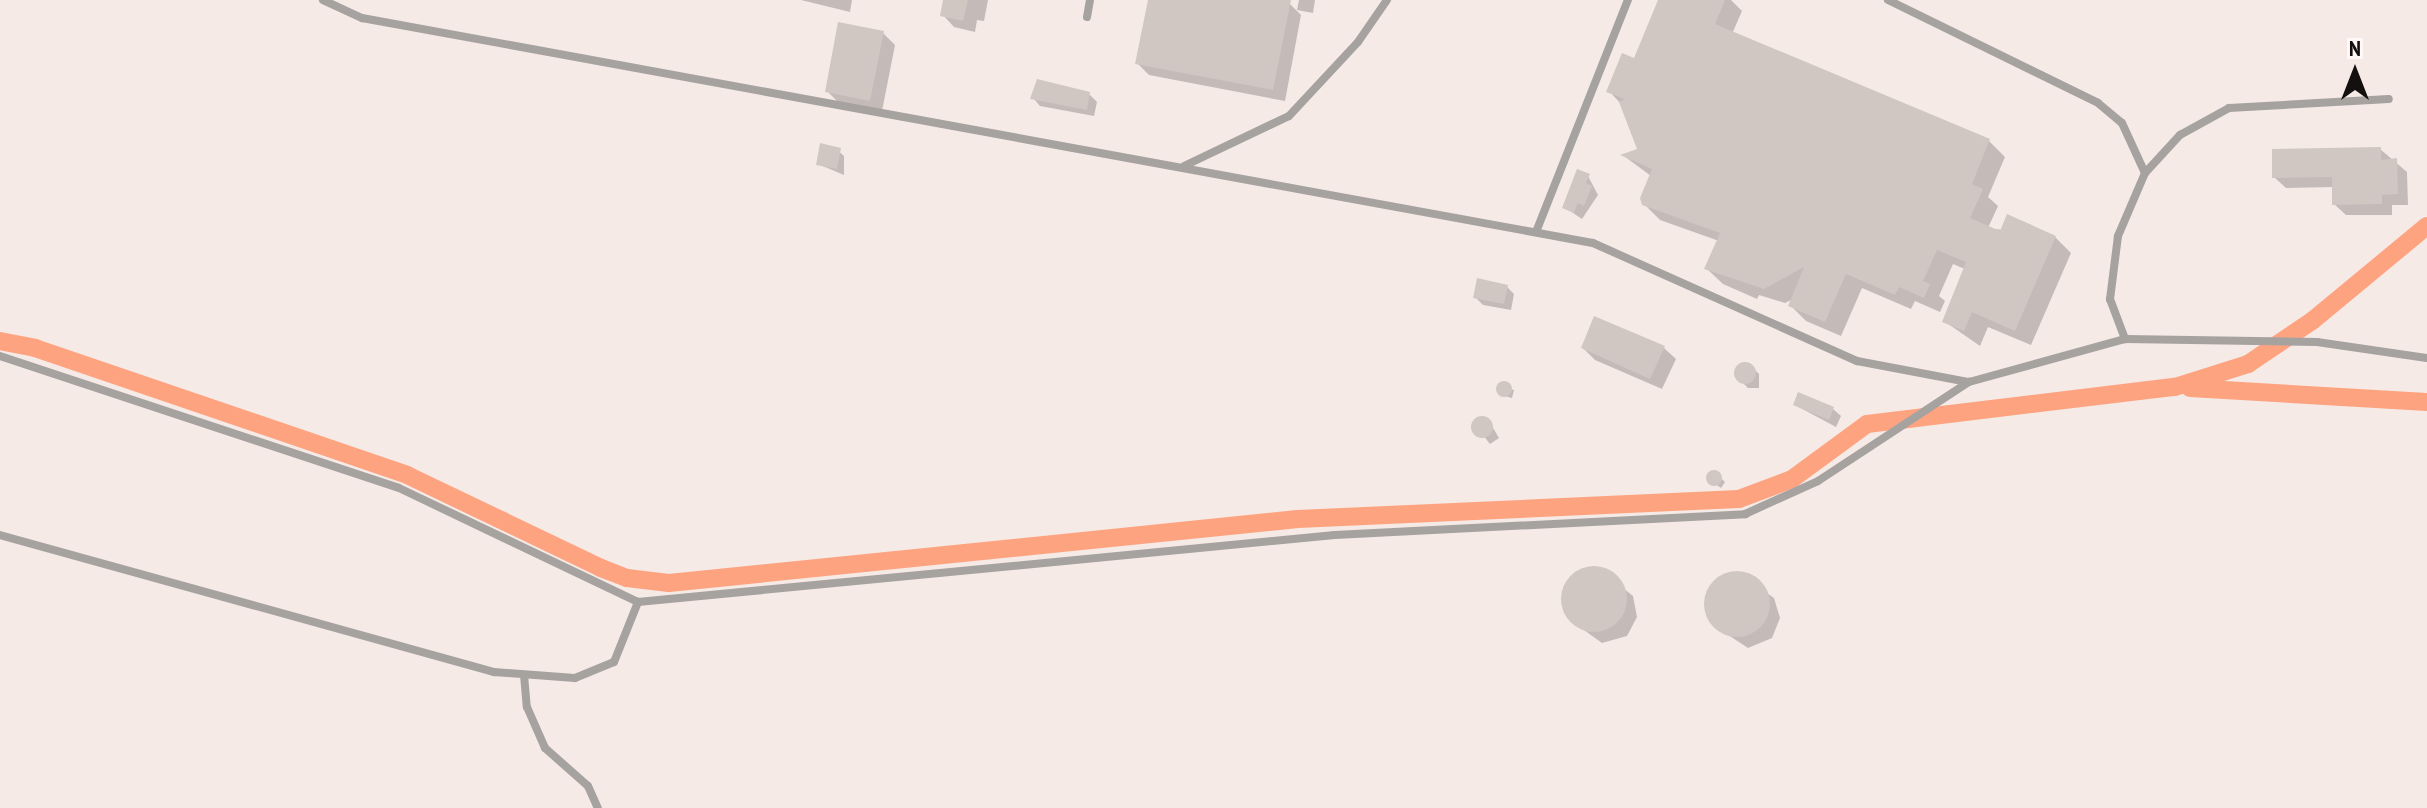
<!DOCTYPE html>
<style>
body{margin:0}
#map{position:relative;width:2427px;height:808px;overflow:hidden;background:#f5eae6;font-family:"PT Sans Narrow",sans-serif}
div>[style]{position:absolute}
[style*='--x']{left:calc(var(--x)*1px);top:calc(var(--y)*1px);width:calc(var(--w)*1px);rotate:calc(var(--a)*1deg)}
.shadow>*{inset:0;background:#0003}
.canal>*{height:18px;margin:-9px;padding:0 9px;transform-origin:9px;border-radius:9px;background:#fea380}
.building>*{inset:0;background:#d0c6c2}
.round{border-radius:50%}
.lane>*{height:8px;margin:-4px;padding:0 4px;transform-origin:4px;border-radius:4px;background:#a6a2a0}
span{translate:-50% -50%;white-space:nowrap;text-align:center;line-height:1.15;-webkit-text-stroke:7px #fff8f6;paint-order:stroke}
.north{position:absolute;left:2315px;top:32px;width:80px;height:80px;-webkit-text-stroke:6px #fff8f6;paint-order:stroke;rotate:0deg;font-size:22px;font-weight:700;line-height:32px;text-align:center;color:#14100f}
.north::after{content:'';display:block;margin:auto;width:28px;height:36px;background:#14100f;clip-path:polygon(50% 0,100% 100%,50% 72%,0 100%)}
</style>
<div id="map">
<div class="shadow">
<div style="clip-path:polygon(801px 0,852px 0,850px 12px)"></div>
<div style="clip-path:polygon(945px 0,988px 0,984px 21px,977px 20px,975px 32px,954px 27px,943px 15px)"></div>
<div style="clip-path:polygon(1150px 0,1289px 3px,1301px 15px,1285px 101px,1149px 75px,1137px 63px)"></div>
<div style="clip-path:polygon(1299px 0,1315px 0,1313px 13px,1297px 10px)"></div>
<div style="clip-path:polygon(1660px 0,1731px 0,1742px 11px,1732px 34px,1989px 141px,2005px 157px,1988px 197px,1998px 206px,1988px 228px,2055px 237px,2071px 253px,2031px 345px,1988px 327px,1980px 346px,1944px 321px,1965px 269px,1953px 264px,1939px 296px,1945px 301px,1940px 312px,1915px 301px,1911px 309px,1862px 288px,1841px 336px,1806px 321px,1790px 305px,1793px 299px,1785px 303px,1759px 295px,1757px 299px,1723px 284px,1707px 269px,1719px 241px,1660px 220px,1644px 204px,1651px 176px,1624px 156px,1639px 150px,1622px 105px,1609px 91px,1635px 61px)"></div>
<div style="clip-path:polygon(883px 33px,895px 45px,882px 111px,839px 103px,827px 91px)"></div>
<div style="clip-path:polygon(1089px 94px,1097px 102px,1094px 116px,1040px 106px,1033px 98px)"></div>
<div style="clip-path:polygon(836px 149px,844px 156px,844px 175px,818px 164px)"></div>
<div style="clip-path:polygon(2380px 149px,2407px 172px,2408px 205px,2392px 205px,2392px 215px,2346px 215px,2334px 204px,2334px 187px,2286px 188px,2274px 177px)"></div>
<div style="clip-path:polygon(1588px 176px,1598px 195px,1582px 219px,1564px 207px)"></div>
<div style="clip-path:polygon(1507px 287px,1514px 294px,1511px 310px,1483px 305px,1475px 297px)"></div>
<div style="clip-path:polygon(1583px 348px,1664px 348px,1676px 359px,1662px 389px,1595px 360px)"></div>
<div style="clip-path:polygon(1751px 366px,1759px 374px,1759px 388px,1748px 388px,1740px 380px,1739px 367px)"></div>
<div style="clip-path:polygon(1500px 386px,1514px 390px,1512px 398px,1501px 395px)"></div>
<div style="clip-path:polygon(1795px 405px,1833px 409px,1841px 416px,1836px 427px)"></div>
<div style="clip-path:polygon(1488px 419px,1499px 438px,1490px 444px,1475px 425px)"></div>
<div style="clip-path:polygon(1715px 472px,1725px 482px,1721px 488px,1709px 479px)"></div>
<div style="clip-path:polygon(1598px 568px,1633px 596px,1637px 617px,1627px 636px,1602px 643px,1570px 620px,1563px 594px,1578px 572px)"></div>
<div style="clip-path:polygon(1738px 573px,1774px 598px,1780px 618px,1772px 638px,1748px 648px,1716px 627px,1706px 602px,1714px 583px)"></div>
</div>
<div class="canal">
<div style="--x:0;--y:341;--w:36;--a:11"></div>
<div style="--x:35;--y:348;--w:393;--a:18.8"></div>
<div style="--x:407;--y:475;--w:215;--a:25.6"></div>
<div style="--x:601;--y:568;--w:28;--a:21"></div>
<div style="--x:627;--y:578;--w:42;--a:6.8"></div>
<div style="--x:669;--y:583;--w:632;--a:-5.81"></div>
<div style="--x:1298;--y:519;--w:441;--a:-2.6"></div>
<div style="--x:1739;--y:499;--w:57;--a:-20.7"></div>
<div style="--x:1792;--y:479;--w:93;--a:-36.3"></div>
<div style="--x:1867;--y:424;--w:310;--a:-6.9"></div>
<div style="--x:2175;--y:387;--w:77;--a:-17.5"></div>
<div style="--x:2248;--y:364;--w:77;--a:-33.9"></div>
<div style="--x:2312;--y:321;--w:149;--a:-39.6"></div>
<div style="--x:2190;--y:388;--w:237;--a:3.4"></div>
</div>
<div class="building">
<div style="clip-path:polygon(943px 0,968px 0,963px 21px,940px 16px)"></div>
<div style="clip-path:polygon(1148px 0,1291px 0,1273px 90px,1135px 64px)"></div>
<div style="clip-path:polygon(1658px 0,1725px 0,1715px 24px,1990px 139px,1972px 184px,1983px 189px,1970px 218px,2000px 231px,2007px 214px,2056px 236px,2015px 331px,1972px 312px,1964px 331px,1942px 322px,1966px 262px,1937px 250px,1923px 281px,1930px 284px,1924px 298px,1899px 287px,1895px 295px,1846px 274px,1825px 322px,1788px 306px,1804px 267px,1764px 289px,1704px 269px,1720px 233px,1642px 205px,1640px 198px,1652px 169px,1620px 155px,1637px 149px,1619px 102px,1625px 99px,1606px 92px,1622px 53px,1634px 58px)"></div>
<div style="clip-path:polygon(838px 22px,884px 31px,870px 101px,825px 92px)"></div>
<div style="clip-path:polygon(1037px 79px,1090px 92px,1087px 110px,1030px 99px)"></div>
<div style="clip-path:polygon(820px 143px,841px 148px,837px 169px,816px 165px)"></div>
<div style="clip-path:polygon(2381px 147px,2381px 160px,2397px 158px,2398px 194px,2382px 195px,2382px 204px,2332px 205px,2332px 177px,2272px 178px,2272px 149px)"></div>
<div style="clip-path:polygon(1577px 169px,1590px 174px,1586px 183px,1592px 186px,1584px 206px,1578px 203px,1574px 213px,1562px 208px)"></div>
<div style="clip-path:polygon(1477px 278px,1508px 285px,1504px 304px,1473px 298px)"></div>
<div style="clip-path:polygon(1594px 316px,1665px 346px,1650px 379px,1581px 348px)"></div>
<div class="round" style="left:1734px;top:362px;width:22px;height:22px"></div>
<div class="round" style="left:1496px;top:381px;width:16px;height:16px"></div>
<div style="clip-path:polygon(1798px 392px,1834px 407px,1829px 420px,1793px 405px)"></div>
<div class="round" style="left:1471px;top:416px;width:22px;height:22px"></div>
<div class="round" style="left:1706px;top:470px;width:16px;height:16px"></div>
<div class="round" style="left:1561px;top:566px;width:66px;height:66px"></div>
<div class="round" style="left:1704px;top:571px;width:66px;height:66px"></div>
</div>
<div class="lane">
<div style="--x:323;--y:0;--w:43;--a:24.8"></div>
<div style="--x:362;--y:18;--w:1251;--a:10.36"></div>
<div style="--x:1593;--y:243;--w:289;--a:24.1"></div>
<div style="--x:1857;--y:361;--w:113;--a:10.7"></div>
<div style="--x:1888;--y:0;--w:234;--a:26.1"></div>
<div style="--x:2098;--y:103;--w:31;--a:40"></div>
<div style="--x:2122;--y:123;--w:55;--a:65.3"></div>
<div style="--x:2145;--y:173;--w:69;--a:113.2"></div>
<div style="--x:2118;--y:236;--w:64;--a:97.2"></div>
<div style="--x:2110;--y:299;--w:43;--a:69.4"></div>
<div style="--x:1087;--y:17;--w:17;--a:-80"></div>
<div style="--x:1184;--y:166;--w:116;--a:-25.5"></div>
<div style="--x:1289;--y:116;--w:101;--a:-47"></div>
<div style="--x:1358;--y:42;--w:51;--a:-55.4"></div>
<div style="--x:2145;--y:173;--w:52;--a:-47.4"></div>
<div style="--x:2180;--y:135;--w:56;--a:-28.9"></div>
<div style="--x:2229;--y:108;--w:160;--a:-3.2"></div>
<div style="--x:1536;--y:232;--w:250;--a:-68.4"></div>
<div style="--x:0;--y:356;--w:420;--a:18.3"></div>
<div style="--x:399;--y:488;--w:265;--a:25.5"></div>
<div style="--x:638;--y:602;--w:700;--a:-5.49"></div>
<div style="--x:1335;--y:535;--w:411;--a:-2.9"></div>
<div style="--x:1745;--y:514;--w:80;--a:-24.3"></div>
<div style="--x:1818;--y:481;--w:181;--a:-33.3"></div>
<div style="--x:1969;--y:382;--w:162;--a:-15.4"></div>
<div style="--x:2125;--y:339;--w:192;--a:0.9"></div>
<div style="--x:2317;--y:342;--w:111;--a:8.3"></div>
<div style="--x:0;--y:535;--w:513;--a:15.5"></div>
<div style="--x:494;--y:672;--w:81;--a:4.2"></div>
<div style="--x:575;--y:678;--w:42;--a:-22.3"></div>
<div style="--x:614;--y:662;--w:65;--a:-68.2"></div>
<div style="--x:524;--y:675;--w:32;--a:85"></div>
<div style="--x:527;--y:707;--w:45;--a:66.3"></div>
<div style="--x:545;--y:748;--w:57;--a:41.5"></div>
<div style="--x:588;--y:786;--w:24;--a:66"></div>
</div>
<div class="north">N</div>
</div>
